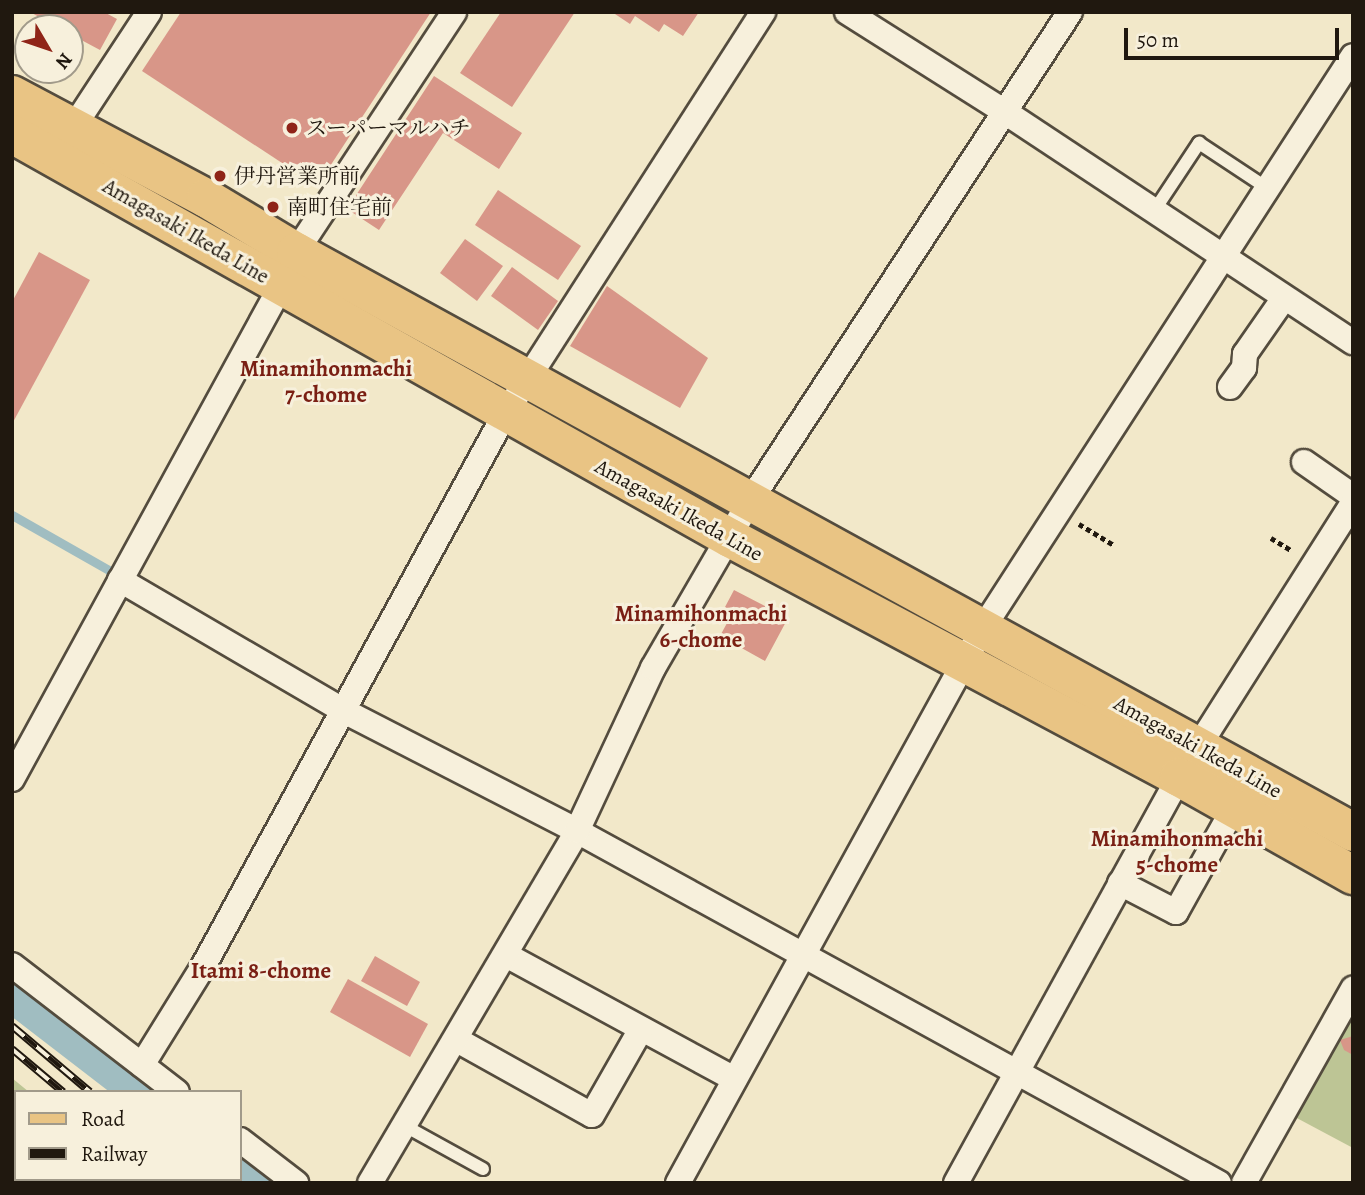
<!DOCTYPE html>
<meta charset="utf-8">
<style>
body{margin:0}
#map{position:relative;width:1365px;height:1195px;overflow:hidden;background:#f2e8c9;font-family:Alegreya,"Noto Serif JP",serif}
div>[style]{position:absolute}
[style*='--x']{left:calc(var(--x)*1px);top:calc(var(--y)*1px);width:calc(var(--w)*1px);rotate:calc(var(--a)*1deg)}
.green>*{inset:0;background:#bdc595}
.stream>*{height:9px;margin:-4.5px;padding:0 4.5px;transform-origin:4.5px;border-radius:4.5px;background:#a0bdc1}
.river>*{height:52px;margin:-26px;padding:0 26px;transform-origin:26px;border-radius:26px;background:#a0bdc1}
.building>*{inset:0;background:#d89688}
.path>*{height:4.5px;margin-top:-2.25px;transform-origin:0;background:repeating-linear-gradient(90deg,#20180f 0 5px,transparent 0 8.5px)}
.roads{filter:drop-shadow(2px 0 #544c3e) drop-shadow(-2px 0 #544c3e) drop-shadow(0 2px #544c3e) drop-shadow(0 -2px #544c3e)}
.lane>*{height:12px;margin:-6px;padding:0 6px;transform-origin:6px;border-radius:6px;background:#f7f0dc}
.street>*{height:24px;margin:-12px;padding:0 12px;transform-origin:12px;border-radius:12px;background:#f7f0dc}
.primary>*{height:38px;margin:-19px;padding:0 19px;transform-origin:19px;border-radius:19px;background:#e9c484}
.rail>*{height:8px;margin-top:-4px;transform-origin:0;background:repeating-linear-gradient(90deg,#f7f0dc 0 16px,#20180f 0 32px);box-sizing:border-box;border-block:2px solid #20180f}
.dots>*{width:19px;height:19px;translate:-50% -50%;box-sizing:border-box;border:4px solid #f7f0dc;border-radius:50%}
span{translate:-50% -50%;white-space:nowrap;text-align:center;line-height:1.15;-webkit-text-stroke:6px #f7f0dc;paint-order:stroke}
.poi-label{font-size:21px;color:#20180f}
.left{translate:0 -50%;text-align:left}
.street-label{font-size:21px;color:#20180f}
.neighbourhood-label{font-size:23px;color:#7a1f14;font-weight:700}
.frame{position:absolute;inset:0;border:14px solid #20180f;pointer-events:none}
.legend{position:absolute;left:14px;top:1090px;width:228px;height:91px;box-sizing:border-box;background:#f7f0dc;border:2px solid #a19a8a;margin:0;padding:9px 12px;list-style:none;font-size:21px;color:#20180f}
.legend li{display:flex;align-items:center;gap:14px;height:35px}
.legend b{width:35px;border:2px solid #a19a8a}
.north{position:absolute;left:14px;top:14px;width:70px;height:70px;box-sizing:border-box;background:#f7f0dc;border:2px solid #a19a8a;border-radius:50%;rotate:129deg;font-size:19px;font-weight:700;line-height:28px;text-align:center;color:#20180f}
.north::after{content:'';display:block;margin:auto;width:24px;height:32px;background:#8f2418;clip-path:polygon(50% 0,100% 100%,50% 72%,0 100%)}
.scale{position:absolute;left:1124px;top:28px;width:215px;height:32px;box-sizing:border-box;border:4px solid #20180f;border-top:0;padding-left:9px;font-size:21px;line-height:24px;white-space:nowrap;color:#20180f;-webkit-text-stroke:5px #f7f0dc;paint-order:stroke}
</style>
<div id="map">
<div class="green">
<div style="clip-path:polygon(1353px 1005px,1353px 1148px,1293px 1116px)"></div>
<div style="clip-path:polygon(12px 1078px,29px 1092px,16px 1092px,16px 1179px,133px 1179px,137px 1183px,12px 1183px)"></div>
</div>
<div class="stream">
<div style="--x:12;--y:515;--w:117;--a:29.6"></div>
</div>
<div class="river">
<div style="--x:12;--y:984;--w:177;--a:37.6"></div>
<div style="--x:240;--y:1159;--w:38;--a:39"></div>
</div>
<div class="building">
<div style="clip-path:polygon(30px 12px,104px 12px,117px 19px,100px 50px,70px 34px,70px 28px,59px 28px)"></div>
<div style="clip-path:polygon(181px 12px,431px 12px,317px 186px,142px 71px)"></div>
<div style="clip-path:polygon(501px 12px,575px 12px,512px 107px,460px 73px)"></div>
<div style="clip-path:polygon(612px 12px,699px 12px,683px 36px,664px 24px,659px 32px,635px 16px,630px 24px)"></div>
<div style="clip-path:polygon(434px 76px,522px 133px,499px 169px,443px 133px,379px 230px,347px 209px)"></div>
<div style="clip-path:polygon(498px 190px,581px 246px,558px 280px,475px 225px)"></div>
<div style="clip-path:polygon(465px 239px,503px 266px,477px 301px,440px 273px)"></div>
<div style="clip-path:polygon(39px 252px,90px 280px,12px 424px,12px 302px)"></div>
<div style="clip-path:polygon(512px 267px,558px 301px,538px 330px,491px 296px)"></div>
<div style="clip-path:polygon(607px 286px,708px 358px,680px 408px,570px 346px)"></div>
<div style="clip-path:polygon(734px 590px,788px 618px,765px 661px,720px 636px,733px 612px,725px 607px)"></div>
<div style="clip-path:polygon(375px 956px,420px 982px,407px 1006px,361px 981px)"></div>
<div style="clip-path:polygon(348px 979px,428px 1024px,410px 1057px,330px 1012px)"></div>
<div style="clip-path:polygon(1353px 1036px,1353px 1055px,1344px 1050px,1340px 1040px)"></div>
</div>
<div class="path">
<div style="--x:1079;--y:524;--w:41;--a:31"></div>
<div style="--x:1271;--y:538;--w:23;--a:31"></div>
</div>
<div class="roads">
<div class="lane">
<div style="--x:1154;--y:211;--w:82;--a:-56.5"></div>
<div style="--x:1199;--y:143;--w:82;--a:33.5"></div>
<div style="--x:405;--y:1126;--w:89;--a:28.9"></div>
</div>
<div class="street">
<div style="--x:847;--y:12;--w:187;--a:32.3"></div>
<div style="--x:1005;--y:112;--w:417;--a:33.5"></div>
<div style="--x:67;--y:137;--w:149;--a:-56.7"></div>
<div style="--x:1230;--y:387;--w:24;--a:-54"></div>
<div style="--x:1244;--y:368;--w:14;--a:-86"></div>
<div style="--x:1245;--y:354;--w:68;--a:-55.1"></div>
<div style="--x:1304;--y:462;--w:60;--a:34.8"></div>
<div style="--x:120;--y:580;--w:259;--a:30.3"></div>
<div style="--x:344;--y:711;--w:262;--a:27.2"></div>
<div style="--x:577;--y:831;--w:732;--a:28.74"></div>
<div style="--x:12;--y:779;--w:562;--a:-61.38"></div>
<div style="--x:281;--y:286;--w:37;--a:-66"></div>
<div style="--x:296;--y:252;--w:287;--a:-56.6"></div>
<div style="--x:1120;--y:883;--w:63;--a:27.4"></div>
<div style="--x:1176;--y:912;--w:119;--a:-60.9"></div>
<div style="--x:506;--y:955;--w:260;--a:28.5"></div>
<div style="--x:12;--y:965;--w:208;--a:37.6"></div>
<div style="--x:457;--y:1040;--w:154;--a:29.1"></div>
<div style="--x:592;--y:1115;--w:99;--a:-60.3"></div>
<div style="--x:142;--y:1065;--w:118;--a:-58.2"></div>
<div style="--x:204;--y:965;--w:628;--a:-61.35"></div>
<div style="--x:505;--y:414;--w:478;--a:-57.3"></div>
<div style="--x:240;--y:1140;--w:71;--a:37.5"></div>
<div style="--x:370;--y:1183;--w:408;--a:-59.5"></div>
<div style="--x:577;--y:831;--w:180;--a:-65"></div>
<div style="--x:653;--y:668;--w:193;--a:-59.9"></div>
<div style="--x:750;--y:501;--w:584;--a:-56.8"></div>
<div style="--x:678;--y:1183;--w:633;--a:-61.21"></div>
<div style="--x:983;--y:628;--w:681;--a:-57.1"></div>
<div style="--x:956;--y:1183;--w:463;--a:-61.2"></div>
<div style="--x:1179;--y:777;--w:325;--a:-57.6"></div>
<div style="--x:1244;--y:1183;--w:223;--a:-60.7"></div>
</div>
<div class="primary">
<div style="--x:12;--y:95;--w:220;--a:28"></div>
<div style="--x:206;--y:198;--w:105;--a:31"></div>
<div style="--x:296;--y:252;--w:1206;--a:28.75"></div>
<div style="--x:12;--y:134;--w:824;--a:29.37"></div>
<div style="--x:730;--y:538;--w:509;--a:28.03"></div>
<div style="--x:1179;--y:777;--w:200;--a:29.4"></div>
</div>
</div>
<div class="rail">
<div style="--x:12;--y:1026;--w:102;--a:40.2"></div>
<div style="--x:12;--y:1049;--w:67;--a:40.1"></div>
<div style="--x:168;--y:1179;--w:6;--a:45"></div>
<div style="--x:194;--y:1179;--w:6;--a:45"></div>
</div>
<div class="dots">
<div style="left:292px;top:128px;background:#8f2418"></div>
<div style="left:220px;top:176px;background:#8f2418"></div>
<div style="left:273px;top:207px;background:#8f2418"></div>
</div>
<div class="poi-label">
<span class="left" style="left:306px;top:128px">スーパーマルハチ</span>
<span class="left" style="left:234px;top:176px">伊丹営業所前</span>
<span class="left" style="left:287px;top:207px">南町住宅前</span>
</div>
<div class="street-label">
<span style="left:186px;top:231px;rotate:30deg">Amagasaki Ikeda Line</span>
<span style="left:679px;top:510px;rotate:29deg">Amagasaki Ikeda Line</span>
<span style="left:1198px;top:747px;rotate:29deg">Amagasaki Ikeda Line</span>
</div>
<div class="neighbourhood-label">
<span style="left:326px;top:382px">Minamihonmachi<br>7-chome</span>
<span style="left:701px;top:627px">Minamihonmachi<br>6-chome</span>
<span style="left:1177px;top:852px">Minamihonmachi<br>5-chome</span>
<span style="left:261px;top:971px">Itami 8-chome</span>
</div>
<div class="frame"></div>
<ul class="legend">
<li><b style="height:9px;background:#e9c484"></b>Road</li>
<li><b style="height:9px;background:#20180f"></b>Railway</li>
</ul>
<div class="north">N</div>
<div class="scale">50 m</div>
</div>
